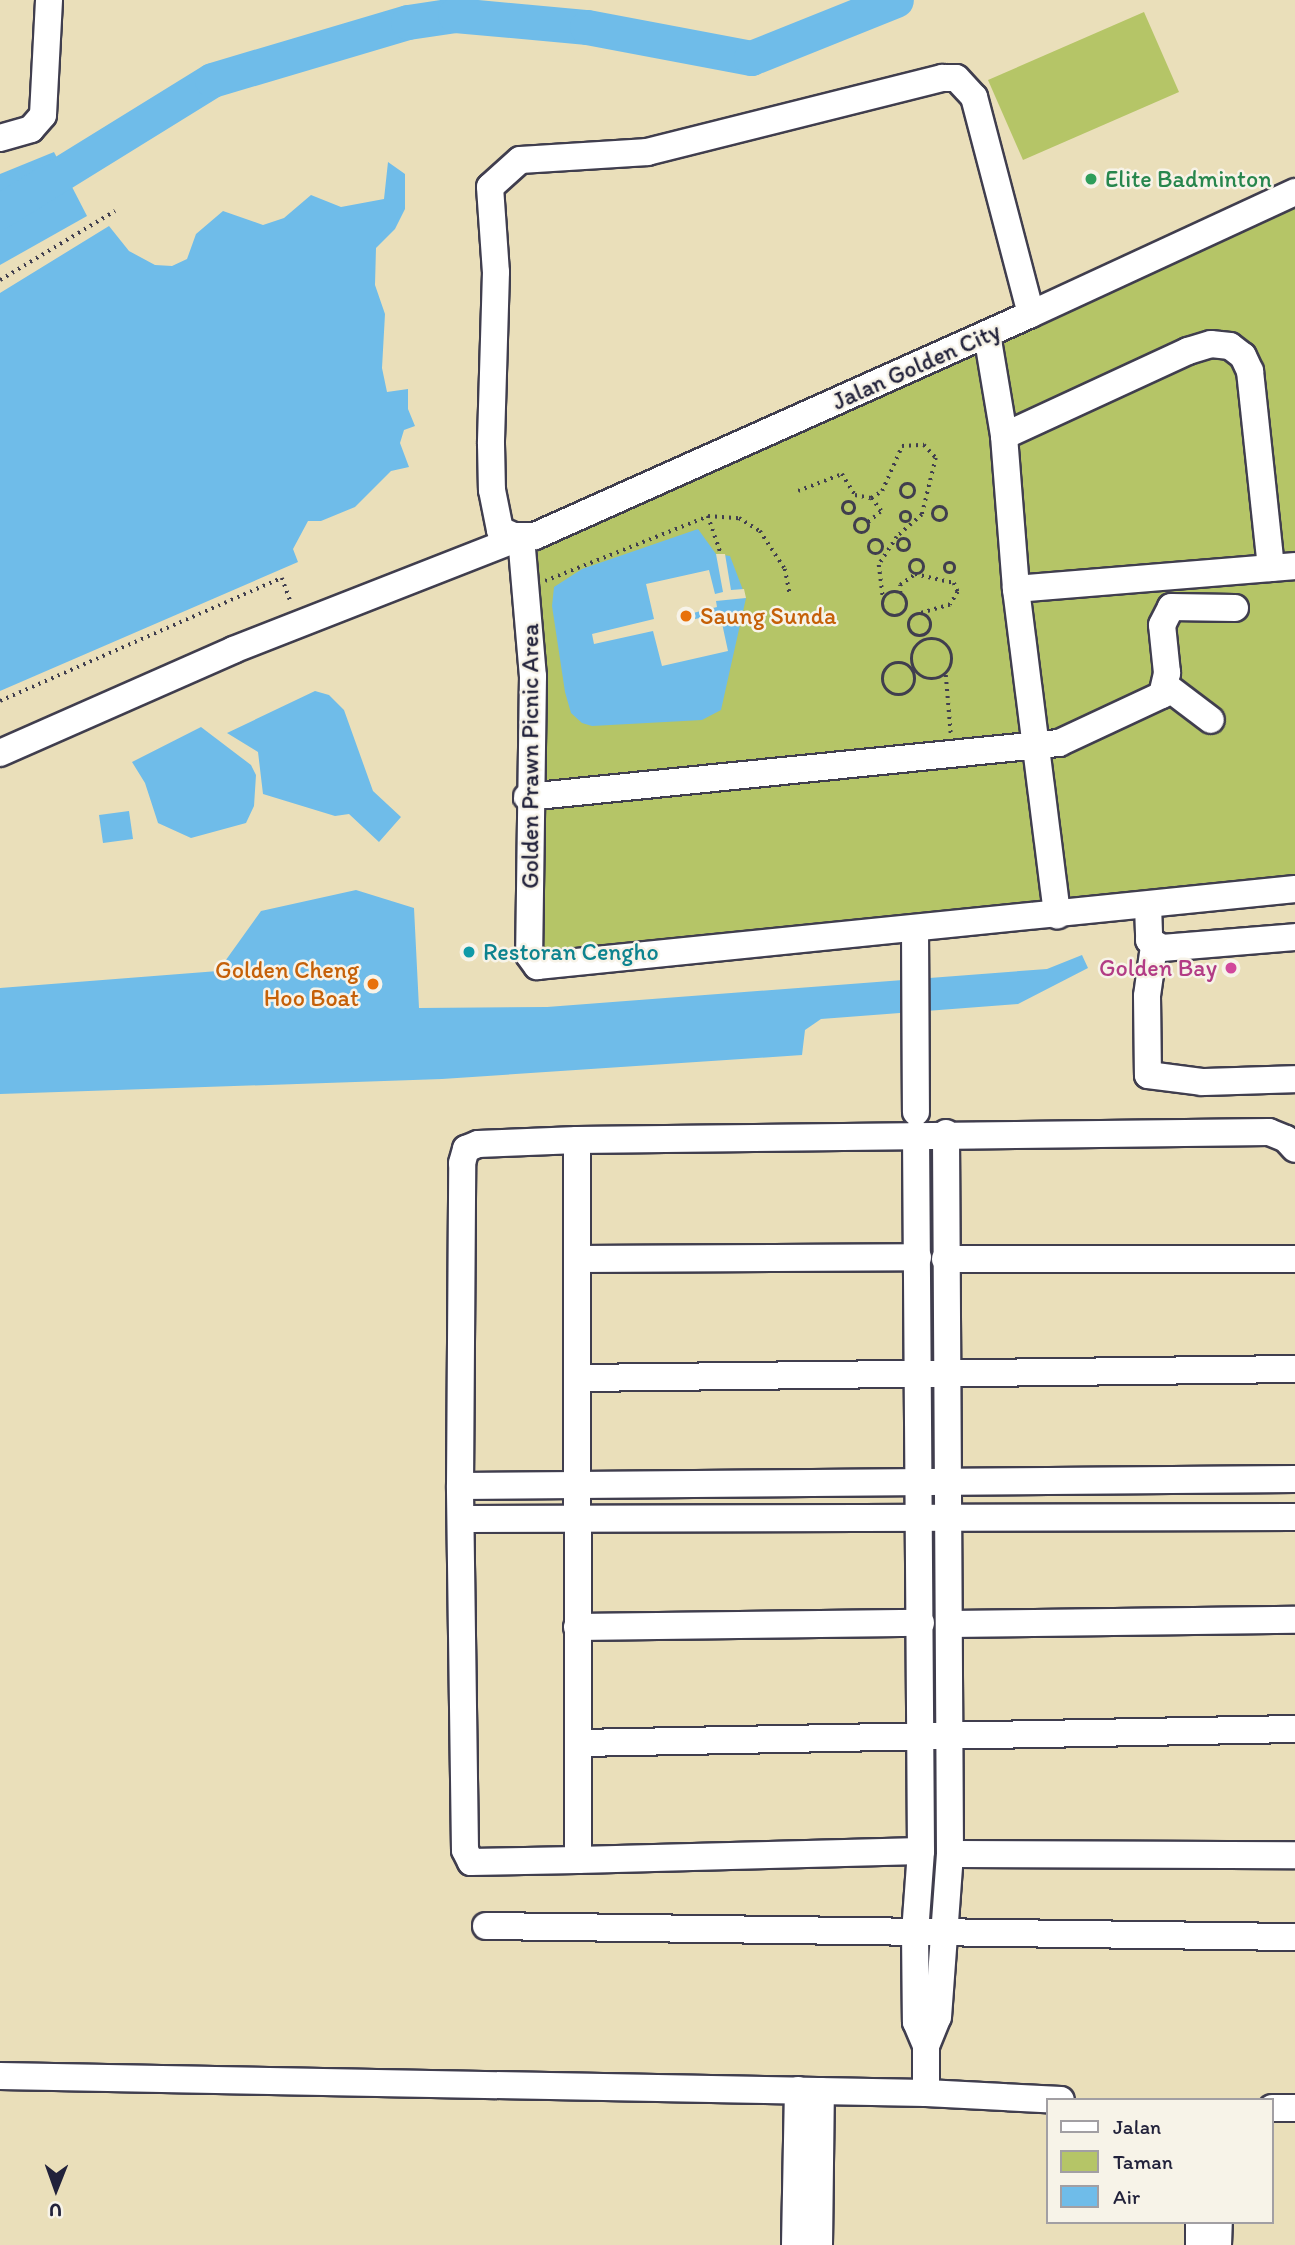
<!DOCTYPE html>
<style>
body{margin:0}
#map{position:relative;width:1295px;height:2245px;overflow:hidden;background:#eadfba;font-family:Itim,sans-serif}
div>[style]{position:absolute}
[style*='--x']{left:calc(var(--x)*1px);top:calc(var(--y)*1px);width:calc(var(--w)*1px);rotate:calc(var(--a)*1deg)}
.green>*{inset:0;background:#b5c567}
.water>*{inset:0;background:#6fbce9}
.pier>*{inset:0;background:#eadfba}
.river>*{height:35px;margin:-17.5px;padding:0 17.5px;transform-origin:17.5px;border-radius:17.5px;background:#6fbce9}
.path>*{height:3.5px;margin-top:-1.75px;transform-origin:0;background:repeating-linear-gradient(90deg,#403e4e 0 2px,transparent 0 7px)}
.path>.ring{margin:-1.75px;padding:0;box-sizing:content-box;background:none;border:3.5px solid #403e4e;border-radius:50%}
.roads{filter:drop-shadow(2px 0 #403e4e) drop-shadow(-2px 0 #403e4e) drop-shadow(0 2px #403e4e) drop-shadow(0 -2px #403e4e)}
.minor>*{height:26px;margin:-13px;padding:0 13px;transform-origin:13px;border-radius:13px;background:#fff}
.dots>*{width:19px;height:19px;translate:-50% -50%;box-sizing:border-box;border:4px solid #f7f3e8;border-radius:50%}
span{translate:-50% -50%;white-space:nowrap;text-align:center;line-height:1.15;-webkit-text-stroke:5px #f7f3e8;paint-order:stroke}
.leisure-label{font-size:24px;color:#27864d}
.left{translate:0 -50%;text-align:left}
.street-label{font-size:24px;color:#22223b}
.food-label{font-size:24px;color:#c56008}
.right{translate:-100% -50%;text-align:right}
.culture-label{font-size:24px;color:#0d838f}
.hotel-label{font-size:24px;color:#b23c85}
.legend{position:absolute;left:1046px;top:2098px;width:228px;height:126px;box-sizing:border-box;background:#f7f3e8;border:2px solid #a29fa3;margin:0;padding:9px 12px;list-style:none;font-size:21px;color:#22223b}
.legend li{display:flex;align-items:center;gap:14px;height:35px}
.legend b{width:35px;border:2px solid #a29fa3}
.north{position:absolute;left:21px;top:2154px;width:70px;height:70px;-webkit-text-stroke:5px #f7f3e8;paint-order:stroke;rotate:181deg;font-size:19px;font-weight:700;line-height:28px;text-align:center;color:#22223b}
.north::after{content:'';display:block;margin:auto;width:24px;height:32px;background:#22223b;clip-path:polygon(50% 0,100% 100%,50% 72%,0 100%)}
</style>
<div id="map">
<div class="green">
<div style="clip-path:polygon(1144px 12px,1179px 92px,1023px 160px,988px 80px)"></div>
<div style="clip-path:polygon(1295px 200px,1295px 893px,521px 963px,524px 547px)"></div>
</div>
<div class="water">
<div style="clip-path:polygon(54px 152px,87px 216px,0 265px,0 174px)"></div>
<div style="clip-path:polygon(388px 162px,405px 174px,405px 209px,395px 229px,376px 248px,375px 285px,385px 314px,382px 368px,387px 392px,408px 389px,408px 409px,415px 426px,404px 430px,400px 443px,409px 467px,391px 471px,355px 507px,321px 521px,308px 521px,293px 549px,298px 562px,0 691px,0 293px,109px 226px,129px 251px,155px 265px,172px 266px,187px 259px,196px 234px,223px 211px,263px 225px,284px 218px,311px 195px,341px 207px,384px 199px)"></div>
<div style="clip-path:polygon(698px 529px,716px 554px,730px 556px,746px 598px,721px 710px,702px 720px,592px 726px,582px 723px,571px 713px,565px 692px,552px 606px,554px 587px,582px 569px)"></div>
<div style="clip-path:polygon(315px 691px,329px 695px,344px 710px,373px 791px,401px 817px,379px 842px,349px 814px,335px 816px,263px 794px,258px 752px,227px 733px)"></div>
<div style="clip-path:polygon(201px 727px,251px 765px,256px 775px,254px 806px,246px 823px,191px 838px,158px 823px,145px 783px,132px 762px)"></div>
<div style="clip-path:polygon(129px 811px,133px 839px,103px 843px,99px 815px)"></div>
<div style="clip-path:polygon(356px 890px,414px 908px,419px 1008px,547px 1007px,1047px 969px,1082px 955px,1088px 968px,1018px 1004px,821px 1019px,805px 1030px,802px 1055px,442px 1079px,0 1094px,0 988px,218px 971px,261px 911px)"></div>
</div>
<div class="pier">
<div style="clip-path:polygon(716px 554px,725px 554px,731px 590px,744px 589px,746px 598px,716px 601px,717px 607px,693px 613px,695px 619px,720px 614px,728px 651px,662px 666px,653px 631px,594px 644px,592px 634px,654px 619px,646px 584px,709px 570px,715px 594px,723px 592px)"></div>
</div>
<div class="river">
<div style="--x:0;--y:211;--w:249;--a:-31.7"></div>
<div style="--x:212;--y:80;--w:204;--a:-16.5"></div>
<div style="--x:408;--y:22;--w:48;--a:-8.5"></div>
<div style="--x:455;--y:15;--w:133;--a:5.2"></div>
<div style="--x:587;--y:27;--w:167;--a:10.7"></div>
<div style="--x:751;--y:58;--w:156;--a:-21.8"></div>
</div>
<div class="path">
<div style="--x:0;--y:280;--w:134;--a:-31"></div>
<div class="ring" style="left:901px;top:484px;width:10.5px;height:10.5px"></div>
<div style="--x:798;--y:491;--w:47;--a:-21.1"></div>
<div style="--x:842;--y:474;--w:25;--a:58"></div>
<div style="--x:855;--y:495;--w:16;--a:11"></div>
<div style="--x:871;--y:498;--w:13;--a:-32"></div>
<div style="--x:882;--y:491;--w:49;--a:-66"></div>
<div style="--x:902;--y:446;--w:22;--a:-3"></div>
<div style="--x:924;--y:445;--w:18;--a:47"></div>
<div style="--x:936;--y:458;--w:59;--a:103.8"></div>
<div style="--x:922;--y:515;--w:33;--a:139"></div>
<div style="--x:897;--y:537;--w:33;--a:123"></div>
<div style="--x:879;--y:565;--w:35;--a:83"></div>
<div class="ring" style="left:843px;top:502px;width:8.5px;height:8.5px"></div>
<div class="ring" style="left:933px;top:507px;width:10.5px;height:10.5px"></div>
<div class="ring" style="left:901px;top:512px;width:6.5px;height:6.5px"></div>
<div style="--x:708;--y:516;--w:40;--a:71.1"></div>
<div class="ring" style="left:855px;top:519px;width:10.5px;height:10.5px"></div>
<div style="--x:868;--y:522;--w:17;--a:-40"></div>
<div style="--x:881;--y:511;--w:16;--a:-128"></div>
<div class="ring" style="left:898px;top:539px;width:8.5px;height:8.5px"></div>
<div class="ring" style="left:869px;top:540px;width:10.5px;height:10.5px"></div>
<div class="ring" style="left:910px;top:560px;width:10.5px;height:10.5px"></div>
<div class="ring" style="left:945px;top:563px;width:6.5px;height:6.5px"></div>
<div style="--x:545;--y:581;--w:175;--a:-21.7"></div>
<div style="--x:708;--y:516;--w:31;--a:4"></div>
<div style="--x:739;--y:518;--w:25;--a:32"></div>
<div style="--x:760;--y:531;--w:45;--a:56.7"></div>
<div style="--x:785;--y:569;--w:25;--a:79"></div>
<div class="ring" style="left:883px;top:592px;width:20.5px;height:20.5px"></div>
<div style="--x:900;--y:593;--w:8;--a:-90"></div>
<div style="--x:900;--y:585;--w:19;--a:-36"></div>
<div style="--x:915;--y:574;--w:40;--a:13"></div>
<div style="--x:954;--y:583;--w:10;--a:66"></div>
<div style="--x:958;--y:592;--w:15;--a:122"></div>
<div style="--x:950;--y:605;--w:32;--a:164"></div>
<div class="ring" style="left:909px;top:614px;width:18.5px;height:18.5px"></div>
<div class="ring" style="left:912px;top:639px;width:36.5px;height:36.5px"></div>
<div class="ring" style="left:883px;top:663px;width:28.5px;height:28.5px"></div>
<div style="--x:946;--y:675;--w:59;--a:85.2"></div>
<div style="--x:0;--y:701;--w:308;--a:-23.6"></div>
<div style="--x:282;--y:578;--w:27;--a:70"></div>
</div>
<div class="roads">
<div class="minor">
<div style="--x:0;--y:138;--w:32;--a:-16"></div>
<div style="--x:31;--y:129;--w:18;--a:-49"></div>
<div style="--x:43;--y:115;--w:115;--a:-87"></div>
<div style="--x:1031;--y:314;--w:224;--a:-104.7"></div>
<div style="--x:974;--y:97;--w:26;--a:-133"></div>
<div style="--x:956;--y:78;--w:14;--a:180"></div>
<div style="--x:942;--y:78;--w:303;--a:165.9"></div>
<div style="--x:648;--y:152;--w:128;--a:176.4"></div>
<div style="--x:520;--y:160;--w:40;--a:138"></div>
<div style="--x:490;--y:187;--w:85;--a:86"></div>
<div style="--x:496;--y:272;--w:172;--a:91.7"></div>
<div style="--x:491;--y:444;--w:46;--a:88.8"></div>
<div style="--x:492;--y:490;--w:41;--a:78.7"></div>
<div style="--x:500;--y:530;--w:15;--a:23"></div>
<div style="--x:514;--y:536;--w:21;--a:0"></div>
<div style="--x:535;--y:536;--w:543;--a:-24.11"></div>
<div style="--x:1031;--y:314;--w:291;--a:-24.8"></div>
<div style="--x:987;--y:334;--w:103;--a:80.5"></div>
<div style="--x:1004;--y:436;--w:153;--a:85.5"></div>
<div style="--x:1016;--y:589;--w:329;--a:82.8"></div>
<div style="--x:1004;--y:436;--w:203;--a:-24.8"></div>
<div style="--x:1188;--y:351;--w:24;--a:-17"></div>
<div style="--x:1211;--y:344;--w:19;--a:6"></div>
<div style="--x:1230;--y:346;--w:16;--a:38"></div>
<div style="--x:1243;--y:356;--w:17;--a:65"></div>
<div style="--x:1250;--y:371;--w:198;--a:83.9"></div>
<div style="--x:1016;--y:589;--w:280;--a:-4.7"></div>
<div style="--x:1166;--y:686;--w:56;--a:37.1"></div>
<div style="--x:0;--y:753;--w:255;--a:-23.8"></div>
<div style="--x:233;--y:650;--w:309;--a:-21.4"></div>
<div style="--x:521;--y:537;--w:140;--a:85.1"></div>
<div style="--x:533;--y:676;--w:279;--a:90.8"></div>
<div style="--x:529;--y:955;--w:14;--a:54"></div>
<div style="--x:537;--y:966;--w:762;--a:-5.8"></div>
<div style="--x:527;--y:797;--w:535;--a:-5.8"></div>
<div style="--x:1059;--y:743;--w:114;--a:-25"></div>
<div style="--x:1162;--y:695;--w:23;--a:-77"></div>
<div style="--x:1167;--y:673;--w:48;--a:-95.9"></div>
<div style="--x:1162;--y:625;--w:20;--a:-63"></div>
<div style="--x:1171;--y:607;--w:64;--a:0.9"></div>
<div style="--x:1148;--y:905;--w:35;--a:88"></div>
<div style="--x:1149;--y:940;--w:15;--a:32"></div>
<div style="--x:1162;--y:948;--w:133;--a:-4.7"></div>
<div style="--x:915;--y:929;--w:183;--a:89.7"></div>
<div style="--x:1154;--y:946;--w:50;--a:98"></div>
<div style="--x:1147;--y:996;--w:79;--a:89.3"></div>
<div style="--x:1148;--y:1075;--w:54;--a:7.4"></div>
<div style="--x:1202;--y:1082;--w:93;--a:-1.8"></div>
<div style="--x:916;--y:1134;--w:717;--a:89.6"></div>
<div style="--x:921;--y:1851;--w:81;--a:94.2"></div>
<div style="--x:915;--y:1932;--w:90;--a:89.4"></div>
<div style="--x:916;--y:2022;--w:26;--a:67"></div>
<div style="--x:926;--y:2046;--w:47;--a:90"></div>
<div style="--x:577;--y:1140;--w:720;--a:89.92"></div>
<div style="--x:578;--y:1860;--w:343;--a:-1.5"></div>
<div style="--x:579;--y:1259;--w:339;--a:-0.3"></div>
<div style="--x:945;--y:1259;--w:350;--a:0"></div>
<div style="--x:580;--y:1378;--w:715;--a:-0.72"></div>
<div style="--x:460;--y:1486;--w:835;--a:-0.48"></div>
<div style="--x:462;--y:1519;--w:833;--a:-0.14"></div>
<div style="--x:950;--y:1624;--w:345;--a:-0.7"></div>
<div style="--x:577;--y:1627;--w:344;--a:-0.7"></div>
<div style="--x:579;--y:1743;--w:716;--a:-1.12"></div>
<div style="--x:950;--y:1854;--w:345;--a:0.2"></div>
<div style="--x:578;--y:1860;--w:107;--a:178.9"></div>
<div style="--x:471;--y:1862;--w:13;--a:-117"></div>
<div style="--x:465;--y:1850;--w:364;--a:-90.8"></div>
<div style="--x:460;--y:1486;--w:323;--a:-89.6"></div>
<div style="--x:462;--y:1163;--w:15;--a:-74"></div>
<div style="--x:466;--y:1149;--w:13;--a:-23"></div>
<div style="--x:478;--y:1144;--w:99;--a:-2.3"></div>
<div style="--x:577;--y:1140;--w:692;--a:-0.66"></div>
<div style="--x:1269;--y:1132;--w:18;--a:22"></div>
<div style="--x:1286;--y:1139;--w:13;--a:48"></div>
<div style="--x:486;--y:1926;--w:809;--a:0.78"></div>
<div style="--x:926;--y:2046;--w:31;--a:-68"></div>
<div style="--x:938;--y:2017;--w:163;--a:-85.8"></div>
<div style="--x:950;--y:1854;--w:721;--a:-90.32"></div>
<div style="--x:0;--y:2076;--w:926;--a:1.05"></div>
<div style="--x:926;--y:2093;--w:135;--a:3"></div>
<div style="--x:1272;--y:2108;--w:23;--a:0"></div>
<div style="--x:795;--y:2245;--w:155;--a:-88.9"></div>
<div style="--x:819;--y:2245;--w:154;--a:-89.3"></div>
<div style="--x:1199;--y:2245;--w:23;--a:-90"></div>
<div style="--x:1218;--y:2245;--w:23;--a:-88"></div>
</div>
</div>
<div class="dots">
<div style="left:1091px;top:179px;background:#2e9e5b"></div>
<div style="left:686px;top:616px;background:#e8710a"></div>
<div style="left:469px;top:952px;background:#0f9aa8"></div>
<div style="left:1231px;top:968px;background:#d1479c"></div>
<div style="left:373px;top:984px;background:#e8710a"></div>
</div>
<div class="leisure-label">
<span class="left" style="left:1105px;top:179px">Elite Badminton</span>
</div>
<div class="street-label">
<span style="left:916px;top:366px;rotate:-24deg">Jalan Golden City</span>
<span style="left:530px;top:756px;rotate:-90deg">Golden Prawn Picnic Area</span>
</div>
<div class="food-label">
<span class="left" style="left:700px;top:616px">Saung Sunda</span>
<span class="right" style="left:359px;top:984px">Golden Cheng<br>Hoo Boat</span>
</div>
<div class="culture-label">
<span class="left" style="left:483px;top:952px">Restoran Cengho</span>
</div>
<div class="hotel-label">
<span class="right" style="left:1217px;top:968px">Golden Bay</span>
</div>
<ul class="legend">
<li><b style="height:9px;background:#fff"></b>Jalan</li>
<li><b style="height:19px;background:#b5c567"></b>Taman</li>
<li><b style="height:19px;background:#6fbce9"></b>Air</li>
</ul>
<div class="north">U</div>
</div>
